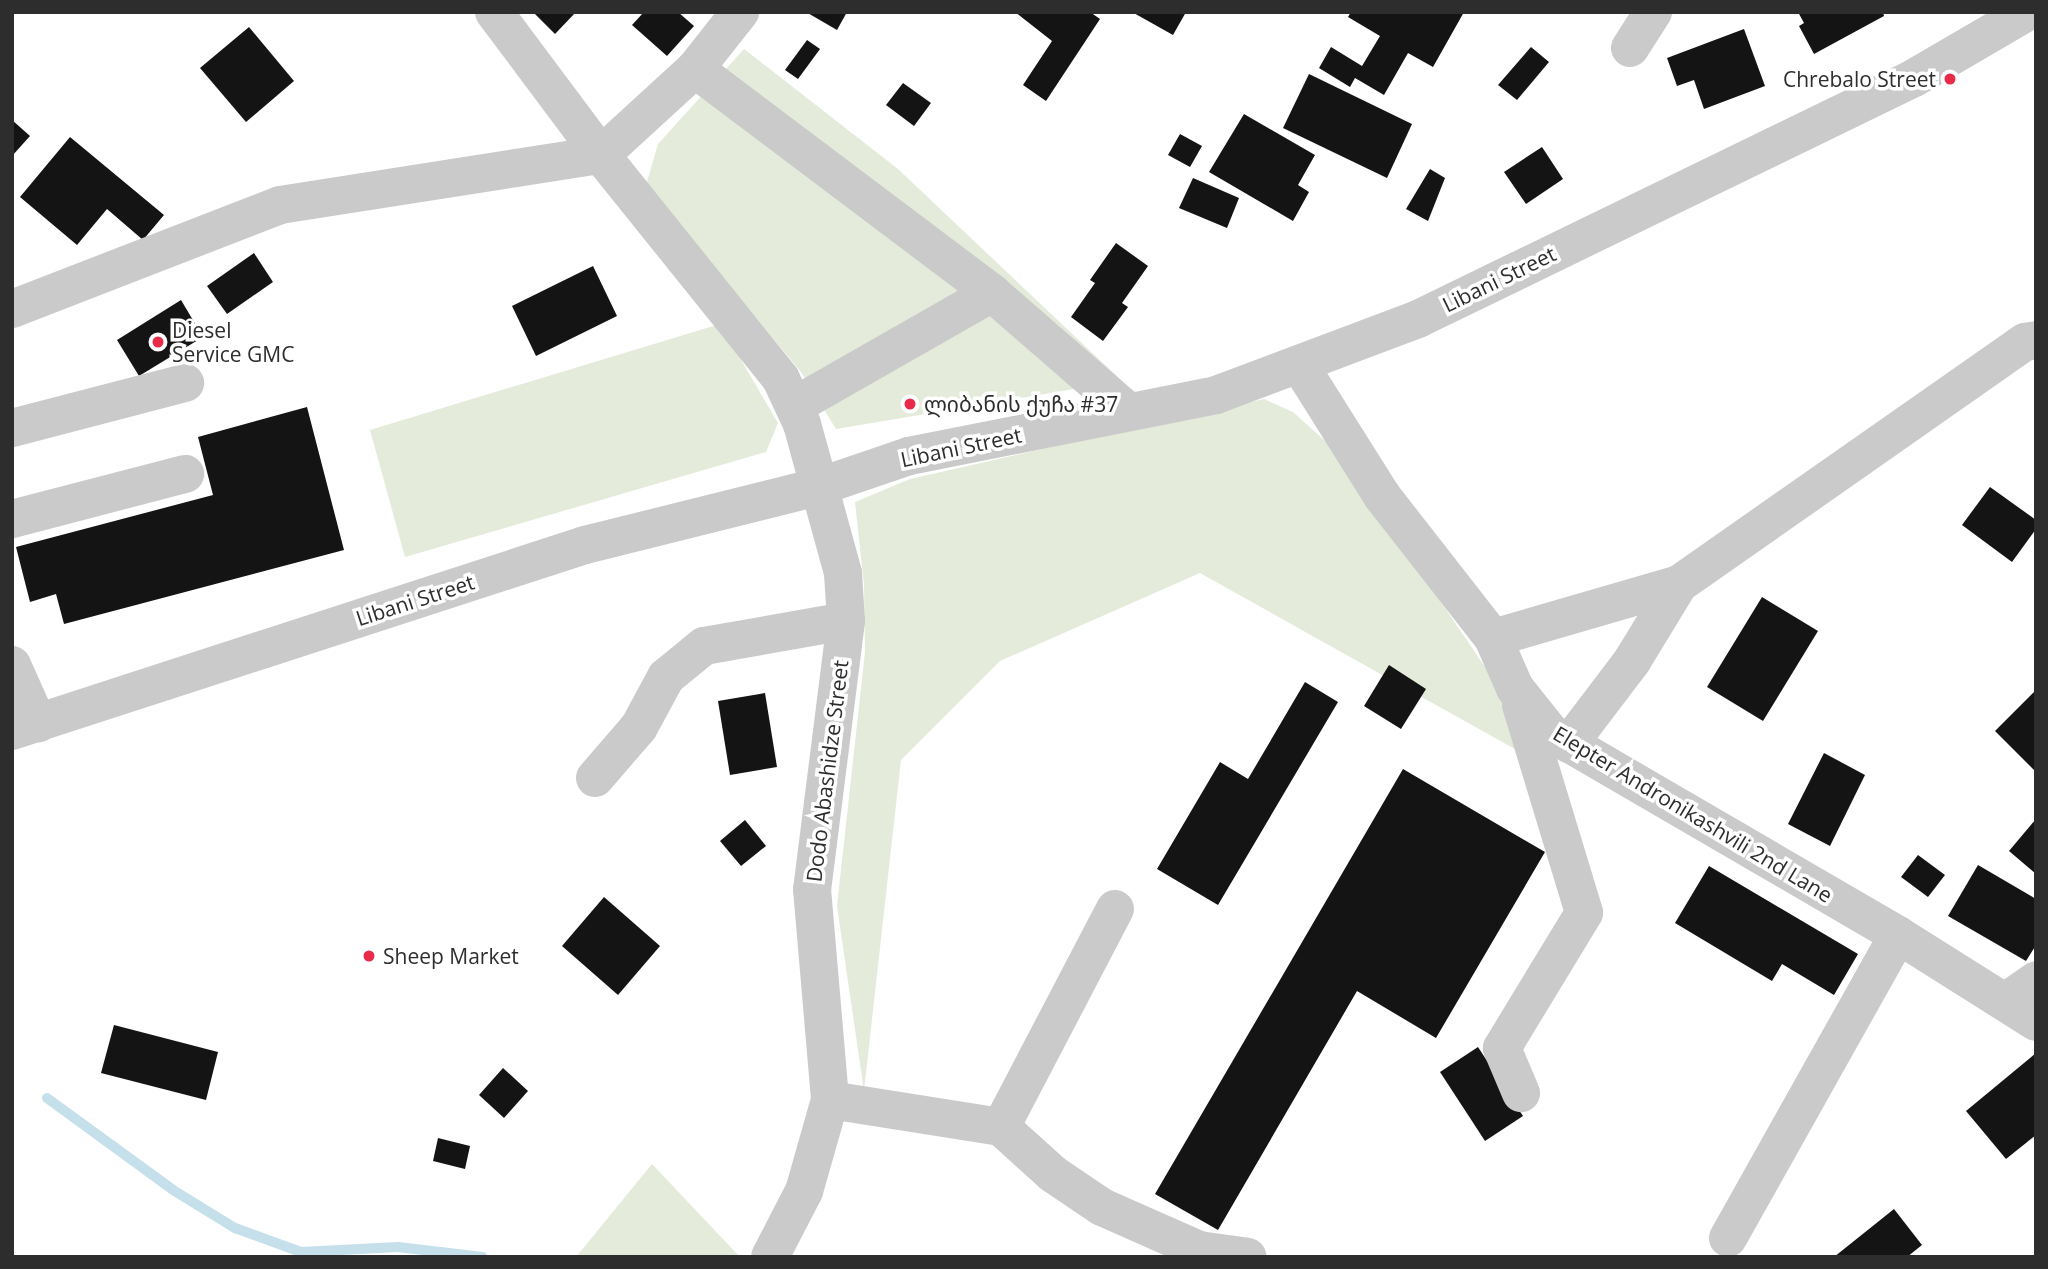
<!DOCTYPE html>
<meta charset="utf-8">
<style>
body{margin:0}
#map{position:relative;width:2048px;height:1269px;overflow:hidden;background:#fff;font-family:"Open Sans","Noto Sans Georgian",sans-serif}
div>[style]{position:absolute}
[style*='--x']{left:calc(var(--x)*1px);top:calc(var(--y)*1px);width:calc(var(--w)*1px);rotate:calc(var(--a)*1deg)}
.green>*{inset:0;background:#e4ebda}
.stream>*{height:10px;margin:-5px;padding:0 5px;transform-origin:5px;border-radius:5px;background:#c5dfeb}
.building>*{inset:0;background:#141414}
.minor>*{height:38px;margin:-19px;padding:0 19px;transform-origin:19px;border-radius:19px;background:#cacaca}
.dots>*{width:19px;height:19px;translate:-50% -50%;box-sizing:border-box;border:4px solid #fff;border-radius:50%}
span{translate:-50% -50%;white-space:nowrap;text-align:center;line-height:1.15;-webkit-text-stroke:7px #fff;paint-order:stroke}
.poi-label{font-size:21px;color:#2d2d2d}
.right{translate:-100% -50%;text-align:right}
.left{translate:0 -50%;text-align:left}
.street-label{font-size:21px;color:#2d2d2d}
.frame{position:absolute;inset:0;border:14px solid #2d2d2d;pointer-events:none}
</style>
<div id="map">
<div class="green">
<div style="clip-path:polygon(744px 49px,898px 169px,1122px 381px,836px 429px,801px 372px,646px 185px,658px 144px)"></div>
<div style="clip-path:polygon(720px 324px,778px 423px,766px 452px,405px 557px,370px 430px)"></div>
<div style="clip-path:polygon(1264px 399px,1293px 412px,1343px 457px,1556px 772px,1200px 573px,1000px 661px,901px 760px,864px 1091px,837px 906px,865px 652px,864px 585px,855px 502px,910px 479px)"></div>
<div style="clip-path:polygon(652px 1164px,740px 1257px,576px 1257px)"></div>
</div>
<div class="stream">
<div style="--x:47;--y:1098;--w:156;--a:36.1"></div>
<div style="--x:173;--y:1190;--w:73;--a:31.5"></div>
<div style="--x:235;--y:1228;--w:70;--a:20"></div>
<div style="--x:301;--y:1252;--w:97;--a:-3"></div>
<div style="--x:398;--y:1247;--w:85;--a:6.8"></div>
</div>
<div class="building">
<div style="clip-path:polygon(533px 12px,576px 12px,555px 34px)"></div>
<div style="clip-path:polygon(644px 12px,678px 12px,694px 26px,667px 56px,632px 25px)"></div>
<div style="clip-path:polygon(806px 12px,847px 12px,837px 30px)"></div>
<div style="clip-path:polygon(1015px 12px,1090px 12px,1100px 19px,1046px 101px,1023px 85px,1052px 41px)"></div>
<div style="clip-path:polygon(1132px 12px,1186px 12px,1173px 35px)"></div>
<div style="clip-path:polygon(1351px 12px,1464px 12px,1433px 67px,1408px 53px,1384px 95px,1355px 78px,1350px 87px,1319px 68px,1331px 47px,1362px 66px,1380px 36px,1348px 17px)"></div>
<div style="clip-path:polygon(1798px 12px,1883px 12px,1884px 16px,1814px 54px,1799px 26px,1804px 23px)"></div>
<div style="clip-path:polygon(249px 27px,294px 81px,246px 122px,200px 68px)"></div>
<div style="clip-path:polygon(1744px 29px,1765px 86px,1704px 109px,1694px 80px,1677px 86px,1667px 58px)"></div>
<div style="clip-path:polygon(807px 40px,820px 49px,798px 79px,785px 70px)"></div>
<div style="clip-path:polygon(1531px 47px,1549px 62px,1517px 100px,1498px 85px)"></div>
<div style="clip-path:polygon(1309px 74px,1412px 124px,1387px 178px,1283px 128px)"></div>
<div style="clip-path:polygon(903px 83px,931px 103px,914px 126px,886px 105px)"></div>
<div style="clip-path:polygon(1244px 114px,1315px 155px,1298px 185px,1309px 192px,1293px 221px,1209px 172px)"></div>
<div style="clip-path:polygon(12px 120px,30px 136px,12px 156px)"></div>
<div style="clip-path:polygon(1180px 134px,1202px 146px,1190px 167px,1168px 155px)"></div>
<div style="clip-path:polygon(70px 137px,164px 215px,143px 240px,107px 209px,77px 245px,20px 197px)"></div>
<div style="clip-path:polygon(1542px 147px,1563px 179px,1526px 204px,1504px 172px)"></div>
<div style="clip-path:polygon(1430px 169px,1445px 178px,1428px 221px,1406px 209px)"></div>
<div style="clip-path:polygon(1193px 178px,1239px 198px,1227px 228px,1179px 208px)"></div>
<div style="clip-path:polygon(1116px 243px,1148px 266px,1122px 303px,1128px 307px,1103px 341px,1071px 317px,1095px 283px,1090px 280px)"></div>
<div style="clip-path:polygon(254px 253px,273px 282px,227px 314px,207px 286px)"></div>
<div style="clip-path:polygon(593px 266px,617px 316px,536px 356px,512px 306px)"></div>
<div style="clip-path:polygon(181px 300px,203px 337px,139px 376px,117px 340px)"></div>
<div style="clip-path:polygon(307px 407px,344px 550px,64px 624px,56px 594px,30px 602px,16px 547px,213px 495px,198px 437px)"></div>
<div style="clip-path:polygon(1990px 487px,2036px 520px,2036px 529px,2012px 562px,1962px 525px)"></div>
<div style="clip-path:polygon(1762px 597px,1818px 631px,1763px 721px,1707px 687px)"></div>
<div style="clip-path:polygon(1389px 665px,1426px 689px,1401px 729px,1364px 706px)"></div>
<div style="clip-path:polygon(1305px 682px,1338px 702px,1218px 905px,1157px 869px,1220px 762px,1248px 779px)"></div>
<div style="clip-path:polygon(2036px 690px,2036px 772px,1995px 731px)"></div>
<div style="clip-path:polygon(765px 693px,777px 767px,730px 775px,718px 701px)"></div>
<div style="clip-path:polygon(1824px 753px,1865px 775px,1830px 846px,1788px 824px)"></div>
<div style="clip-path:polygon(1403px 769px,1545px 852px,1436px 1038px,1357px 991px,1218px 1230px,1155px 1194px)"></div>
<div style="clip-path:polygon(2036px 819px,2036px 874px,2009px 851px)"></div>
<div style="clip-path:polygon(745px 820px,766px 846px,741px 866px,720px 841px)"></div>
<div style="clip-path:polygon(1918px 855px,1945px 875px,1928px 897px,1901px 877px)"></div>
<div style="clip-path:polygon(1978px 865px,2036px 899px,2036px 945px,2026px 961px,1948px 916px)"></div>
<div style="clip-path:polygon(1709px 866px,1858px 954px,1834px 995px,1782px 964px,1772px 981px,1675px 923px)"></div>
<div style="clip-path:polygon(604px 897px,660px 946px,618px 995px,562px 946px)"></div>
<div style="clip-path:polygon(114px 1025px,218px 1052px,206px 1100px,101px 1073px)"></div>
<div style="clip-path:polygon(1478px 1047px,1523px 1116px,1485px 1141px,1440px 1072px)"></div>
<div style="clip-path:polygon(2036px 1053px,2036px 1135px,2006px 1159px,1966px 1111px)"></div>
<div style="clip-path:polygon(503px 1068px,528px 1091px,504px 1118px,479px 1095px)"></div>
<div style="clip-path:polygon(438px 1138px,470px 1146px,465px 1169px,433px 1161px)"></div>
<div style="clip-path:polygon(1894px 1209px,1922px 1245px,1907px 1257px,1834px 1257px)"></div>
</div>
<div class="minor">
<div style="--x:494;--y:12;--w:179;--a:53.2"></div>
<div style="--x:601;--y:155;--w:287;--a:51.2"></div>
<div style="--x:781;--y:379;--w:50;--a:65"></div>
<div style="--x:802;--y:424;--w:155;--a:74.6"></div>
<div style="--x:843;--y:573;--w:48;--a:86.4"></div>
<div style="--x:846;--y:621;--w:270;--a:97.2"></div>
<div style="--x:812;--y:889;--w:212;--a:85.1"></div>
<div style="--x:830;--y:1100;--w:95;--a:105.9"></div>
<div style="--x:804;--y:1191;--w:74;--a:117.3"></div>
<div style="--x:1630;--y:48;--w:43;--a:-57.4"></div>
<div style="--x:695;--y:69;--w:372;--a:37"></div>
<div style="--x:992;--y:293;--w:181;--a:41"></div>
<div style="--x:12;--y:309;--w:287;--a:-21.2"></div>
<div style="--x:280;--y:205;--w:325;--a:-8.9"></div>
<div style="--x:601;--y:155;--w:127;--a:-42.5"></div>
<div style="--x:695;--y:69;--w:73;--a:-51.7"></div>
<div style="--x:1299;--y:364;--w:156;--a:57.8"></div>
<div style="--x:1382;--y:496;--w:180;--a:52"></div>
<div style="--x:1493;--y:638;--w:55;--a:66.3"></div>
<div style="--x:1515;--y:688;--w:58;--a:51.3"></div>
<div style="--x:1551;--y:733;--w:402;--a:30.2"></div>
<div style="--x:1898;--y:935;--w:163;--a:32.2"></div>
<div style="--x:794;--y:406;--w:228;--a:-29.7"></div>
<div style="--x:12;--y:428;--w:179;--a:-14.6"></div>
<div style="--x:12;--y:519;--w:179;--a:-14.6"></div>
<div style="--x:1493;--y:638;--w:194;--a:-16.2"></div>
<div style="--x:1679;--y:584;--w:422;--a:-35"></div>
<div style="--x:2025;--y:342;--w:11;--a:-10"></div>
<div style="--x:12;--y:665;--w:64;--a:65.9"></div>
<div style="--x:1521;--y:705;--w:217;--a:73.1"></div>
<div style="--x:1584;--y:913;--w:158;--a:121.3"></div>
<div style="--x:1502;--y:1048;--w:49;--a:67.1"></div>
<div style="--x:12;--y:731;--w:602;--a:-17.98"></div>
<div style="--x:585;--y:545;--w:243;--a:-14"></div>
<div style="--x:821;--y:486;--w:93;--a:-18.8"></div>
<div style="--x:909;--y:456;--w:313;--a:-11.2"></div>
<div style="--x:1216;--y:395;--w:216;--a:-20.6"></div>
<div style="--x:1418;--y:319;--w:551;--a:-25.91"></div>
<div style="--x:1914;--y:78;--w:131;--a:-30.3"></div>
<div style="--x:1569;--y:744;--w:104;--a:-52.8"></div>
<div style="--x:1632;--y:661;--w:90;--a:-58.6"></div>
<div style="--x:595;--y:778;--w:67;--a:-49.2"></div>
<div style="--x:639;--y:727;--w:57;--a:-61.6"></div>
<div style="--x:666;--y:677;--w:49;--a:-39.2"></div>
<div style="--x:704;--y:646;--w:144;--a:-10"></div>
<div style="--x:2005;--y:1002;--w:38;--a:-35"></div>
<div style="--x:830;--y:1100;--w:173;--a:9"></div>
<div style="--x:1001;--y:1127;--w:70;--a:42.1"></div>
<div style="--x:1053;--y:1174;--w:59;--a:34"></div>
<div style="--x:1102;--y:1207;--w:106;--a:23.9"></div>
<div style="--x:1199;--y:1250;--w:49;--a:8.1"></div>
<div style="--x:1001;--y:1127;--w:246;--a:-62.4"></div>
<div style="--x:1728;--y:1238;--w:347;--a:-60.7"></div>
</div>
<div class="dots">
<div style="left:1950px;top:79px;background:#e72b48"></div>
<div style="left:158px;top:342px;background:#e72b48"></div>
<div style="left:910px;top:404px;background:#e72b48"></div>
<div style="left:369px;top:956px;background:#e72b48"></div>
</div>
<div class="poi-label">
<span class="right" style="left:1936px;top:79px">Chrebalo Street</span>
<span class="left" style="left:172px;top:342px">Diesel<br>Service GMC</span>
<span class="left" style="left:924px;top:404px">ლიბანის ქუჩა #37</span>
<span class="left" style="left:383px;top:956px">Sheep Market</span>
</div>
<div class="street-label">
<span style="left:1499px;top:279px;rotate:-26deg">Libani Street</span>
<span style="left:961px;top:447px;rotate:-12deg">Libani Street</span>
<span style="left:415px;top:600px;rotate:-18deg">Libani Street</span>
<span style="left:827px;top:771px;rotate:-83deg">Dodo Abashidze Street</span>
<span style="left:1693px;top:814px;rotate:31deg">Elepter Andronikashvili 2nd Lane</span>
</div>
<div class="frame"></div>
</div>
